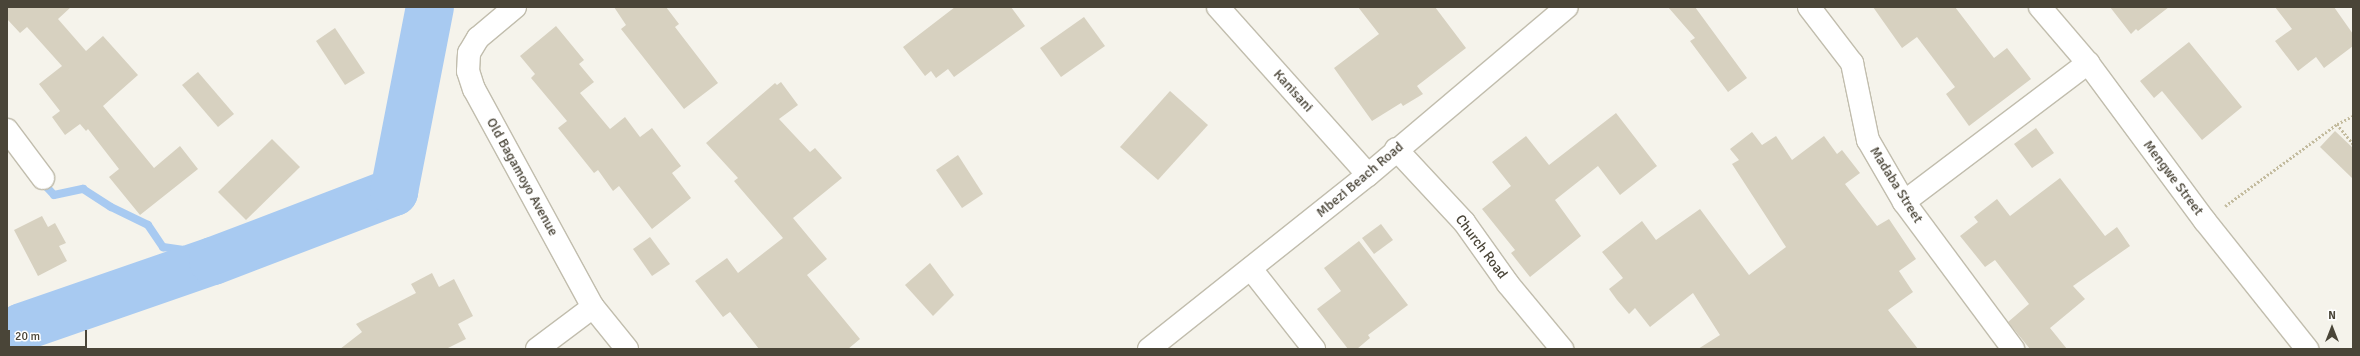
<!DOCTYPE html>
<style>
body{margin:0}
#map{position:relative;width:2360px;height:356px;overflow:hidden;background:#f5f3eb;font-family:Signika,sans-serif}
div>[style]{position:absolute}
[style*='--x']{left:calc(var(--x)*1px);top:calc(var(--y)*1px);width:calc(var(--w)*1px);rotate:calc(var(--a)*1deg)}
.stream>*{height:8px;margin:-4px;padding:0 4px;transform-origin:4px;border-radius:4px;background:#a8caf1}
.river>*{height:48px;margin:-24px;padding:0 24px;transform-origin:24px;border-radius:24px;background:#a8caf1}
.building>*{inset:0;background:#d7d1c0}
.path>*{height:2.5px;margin-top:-1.25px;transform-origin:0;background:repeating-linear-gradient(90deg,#c3bb9e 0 2px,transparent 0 4px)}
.roads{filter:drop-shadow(1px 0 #c1bdad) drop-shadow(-1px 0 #c1bdad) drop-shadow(0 1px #c1bdad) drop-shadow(0 -1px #c1bdad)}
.minor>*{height:22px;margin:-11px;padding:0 11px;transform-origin:11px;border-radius:11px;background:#fff}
span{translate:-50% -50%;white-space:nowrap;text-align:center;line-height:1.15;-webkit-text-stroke:3px #fff;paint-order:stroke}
.street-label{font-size:14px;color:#4a4538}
.frame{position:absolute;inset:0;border:8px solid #4a4538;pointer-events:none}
.north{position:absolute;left:2312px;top:308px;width:40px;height:40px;-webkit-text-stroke:3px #fff;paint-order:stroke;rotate:0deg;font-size:11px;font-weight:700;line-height:16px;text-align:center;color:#4a4538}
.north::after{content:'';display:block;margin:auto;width:14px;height:18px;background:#4a4538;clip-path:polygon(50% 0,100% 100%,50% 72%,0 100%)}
.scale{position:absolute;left:8px;top:330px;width:79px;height:18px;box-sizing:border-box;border:2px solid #4a4538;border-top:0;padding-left:5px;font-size:12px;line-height:14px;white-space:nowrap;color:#4a4538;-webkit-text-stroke:3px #fff;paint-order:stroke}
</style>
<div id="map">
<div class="stream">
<div style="--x:41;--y:181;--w:19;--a:47"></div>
<div style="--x:54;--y:195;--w:30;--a:-12"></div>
<div style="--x:83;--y:189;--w:33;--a:33"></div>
<div style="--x:111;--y:207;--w:41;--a:25.9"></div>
<div style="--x:148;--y:225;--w:27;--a:56"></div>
<div style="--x:163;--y:247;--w:21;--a:8"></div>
<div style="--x:184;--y:250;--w:31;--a:21"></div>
</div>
<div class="river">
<div style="--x:7;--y:335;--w:17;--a:-28"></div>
<div style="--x:22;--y:327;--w:202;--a:-19.1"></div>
<div style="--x:213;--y:261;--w:194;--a:-20.9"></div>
<div style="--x:394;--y:192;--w:188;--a:-79"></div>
</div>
<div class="building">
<div style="clip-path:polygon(7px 7px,71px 7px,58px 19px,86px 51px,103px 36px,138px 75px,103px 106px,154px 168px,180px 146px,198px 169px,140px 215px,109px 177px,119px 169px,88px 129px,86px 131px,80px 124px,65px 135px,52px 117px,60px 111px,39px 84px,62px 66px,27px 27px,20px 33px,7px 19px)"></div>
<div style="clip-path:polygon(614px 7px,666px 7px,679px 24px,675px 27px,718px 83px,684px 109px,621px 29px,626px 25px)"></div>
<div style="clip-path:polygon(955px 7px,1011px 7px,1025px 26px,954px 77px,948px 69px,936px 78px,931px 71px,925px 76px,903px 47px)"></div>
<div style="clip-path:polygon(1358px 7px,1435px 7px,1466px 48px,1417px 86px,1423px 94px,1403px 106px,1401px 103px,1372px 121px,1334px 68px,1379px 34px)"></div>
<div style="clip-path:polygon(1668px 7px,1695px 7px,1747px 78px,1728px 92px,1690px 41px,1695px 38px)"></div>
<div style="clip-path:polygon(1873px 7px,1955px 7px,1994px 58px,2007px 48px,2031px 79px,1969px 126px,1946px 94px,1955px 87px,1917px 37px,1902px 48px)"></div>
<div style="clip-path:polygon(2110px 7px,2169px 7px,2138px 31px,2136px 29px,2131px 34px)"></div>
<div style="clip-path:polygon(2275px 7px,2334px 7px,2353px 34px,2353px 46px,2324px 68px,2316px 57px,2298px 71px,2275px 41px,2292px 29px)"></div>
<div style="clip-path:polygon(1084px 17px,1105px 46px,1061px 77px,1040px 48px)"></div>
<div style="clip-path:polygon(556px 26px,584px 60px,579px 64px,594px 82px,580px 93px,610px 129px,625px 117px,640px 137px,652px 128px,681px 166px,672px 173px,691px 198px,652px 229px,619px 186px,613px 191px,598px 170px,594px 173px,558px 128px,567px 121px,531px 78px,535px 74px,520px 56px)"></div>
<div style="clip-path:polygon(335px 28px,365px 73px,345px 85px,316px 41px)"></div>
<div style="clip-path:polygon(2189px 42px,2242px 107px,2202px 140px,2162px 91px,2154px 98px,2140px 81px)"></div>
<div style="clip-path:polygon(198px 72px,234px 114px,218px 127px,182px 85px)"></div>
<div style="clip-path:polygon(781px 82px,798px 105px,779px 119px,810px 152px,815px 148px,842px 178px,793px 218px,827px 259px,807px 275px,860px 339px,848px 349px,759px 349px,730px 312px,723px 317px,695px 281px,727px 258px,738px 273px,783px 238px,734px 181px,738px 178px,706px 143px,775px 83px,777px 85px)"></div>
<div style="clip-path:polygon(1170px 91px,1208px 125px,1158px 180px,1120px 147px)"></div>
<div style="clip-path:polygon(1616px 113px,1657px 166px,1620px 195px,1598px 166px,1555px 200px,1581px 236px,1530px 277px,1511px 253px,1515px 250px,1482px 209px,1511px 186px,1492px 162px,1526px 136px,1549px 165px)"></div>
<div style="clip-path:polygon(2036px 128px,2054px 153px,2032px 168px,2014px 144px)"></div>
<div style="clip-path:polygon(2335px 131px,2353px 148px,2353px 179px,2320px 147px)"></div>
<div style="clip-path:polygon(1752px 132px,1762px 145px,1776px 136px,1792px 160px,1824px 136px,1837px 154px,1842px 150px,1860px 173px,1845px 184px,1877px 226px,1889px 219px,1916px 259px,1899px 271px,1913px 292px,1888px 310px,1918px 349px,1698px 349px,1720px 335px,1693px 293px,1650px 327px,1635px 308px,1629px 314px,1617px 300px,1609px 289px,1623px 278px,1602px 252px,1642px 221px,1656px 240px,1700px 209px,1749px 275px,1786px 247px,1732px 164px,1739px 160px,1730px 149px)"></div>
<div style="clip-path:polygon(272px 139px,300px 167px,246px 220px,218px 192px)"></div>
<div style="clip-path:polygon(958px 155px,983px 194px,962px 208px,936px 170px)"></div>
<div style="clip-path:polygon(2060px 178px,2105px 236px,2117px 227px,2130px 246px,2073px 286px,2085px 299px,2050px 328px,2067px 349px,2030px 349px,2008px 322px,2029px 304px,1995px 260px,1985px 267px,1960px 236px,1978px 222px,1974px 217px,1997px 199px,2010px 216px)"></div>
<div style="clip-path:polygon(42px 216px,48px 227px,55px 223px,66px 243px,59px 246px,67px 261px,38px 276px,14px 230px)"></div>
<div style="clip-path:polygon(1381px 224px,1393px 240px,1374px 254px,1362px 238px)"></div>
<div style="clip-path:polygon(650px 237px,670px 264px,652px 276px,633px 249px)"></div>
<div style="clip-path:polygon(1359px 241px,1408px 305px,1368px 335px,1370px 338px,1357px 349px,1348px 349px,1317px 309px,1341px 291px,1324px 268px)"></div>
<div style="clip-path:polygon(930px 263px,954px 295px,933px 316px,905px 285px)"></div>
<div style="clip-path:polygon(432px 273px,439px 287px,454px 279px,473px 316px,458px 324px,466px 339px,446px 349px,340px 349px,362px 332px,356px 324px,416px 293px,411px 284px)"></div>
</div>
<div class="path">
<div style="--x:2337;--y:124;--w:26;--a:51"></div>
<div style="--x:2225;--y:206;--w:139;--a:-36.2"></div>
<div style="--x:2337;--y:124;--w:18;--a:-27"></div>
</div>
<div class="roads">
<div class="minor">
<div style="--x:515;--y:7;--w:48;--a:140"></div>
<div style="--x:478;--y:38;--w:17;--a:121"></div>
<div style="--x:469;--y:53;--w:18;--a:93"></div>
<div style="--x:468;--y:71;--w:19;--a:72"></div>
<div style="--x:474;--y:89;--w:248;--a:61.4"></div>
<div style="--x:593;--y:307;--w:54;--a:51"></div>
<div style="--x:1218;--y:7;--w:225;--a:48.2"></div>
<div style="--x:1809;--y:7;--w:71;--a:52.5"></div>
<div style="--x:1852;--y:63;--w:79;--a:78.3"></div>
<div style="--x:1868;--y:140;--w:72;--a:59.9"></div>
<div style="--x:1904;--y:202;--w:183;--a:53.4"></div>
<div style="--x:2040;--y:7;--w:74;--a:49.4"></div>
<div style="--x:2088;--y:63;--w:197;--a:53.5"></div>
<div style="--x:2205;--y:221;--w:164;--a:51.4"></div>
<div style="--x:7;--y:130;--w:60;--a:53.1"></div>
<div style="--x:1396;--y:149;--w:100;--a:47"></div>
<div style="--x:1464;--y:222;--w:76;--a:54.6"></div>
<div style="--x:1508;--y:284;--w:85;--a:50.3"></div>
<div style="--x:1904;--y:202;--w:231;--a:-37.1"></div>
<div style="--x:1251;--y:269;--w:102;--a:51.8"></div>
<div style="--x:537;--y:349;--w:70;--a:-36.9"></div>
<div style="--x:1149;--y:349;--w:280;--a:-38.5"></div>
<div style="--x:1368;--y:175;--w:260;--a:-40.2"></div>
</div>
</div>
<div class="street-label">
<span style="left:1293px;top:91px;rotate:48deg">Kanisani</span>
<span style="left:522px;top:177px;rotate:61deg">Old Bagamoyo Avenue</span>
<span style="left:2173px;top:178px;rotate:53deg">Mengwe Street</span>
<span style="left:1360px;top:180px;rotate:-40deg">Mbezi Beach Road</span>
<span style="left:1896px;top:185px;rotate:58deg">Madaba Street</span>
<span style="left:1481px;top:247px;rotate:53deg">Church Road</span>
</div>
<div class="frame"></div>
<div class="north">N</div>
<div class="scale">20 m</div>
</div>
